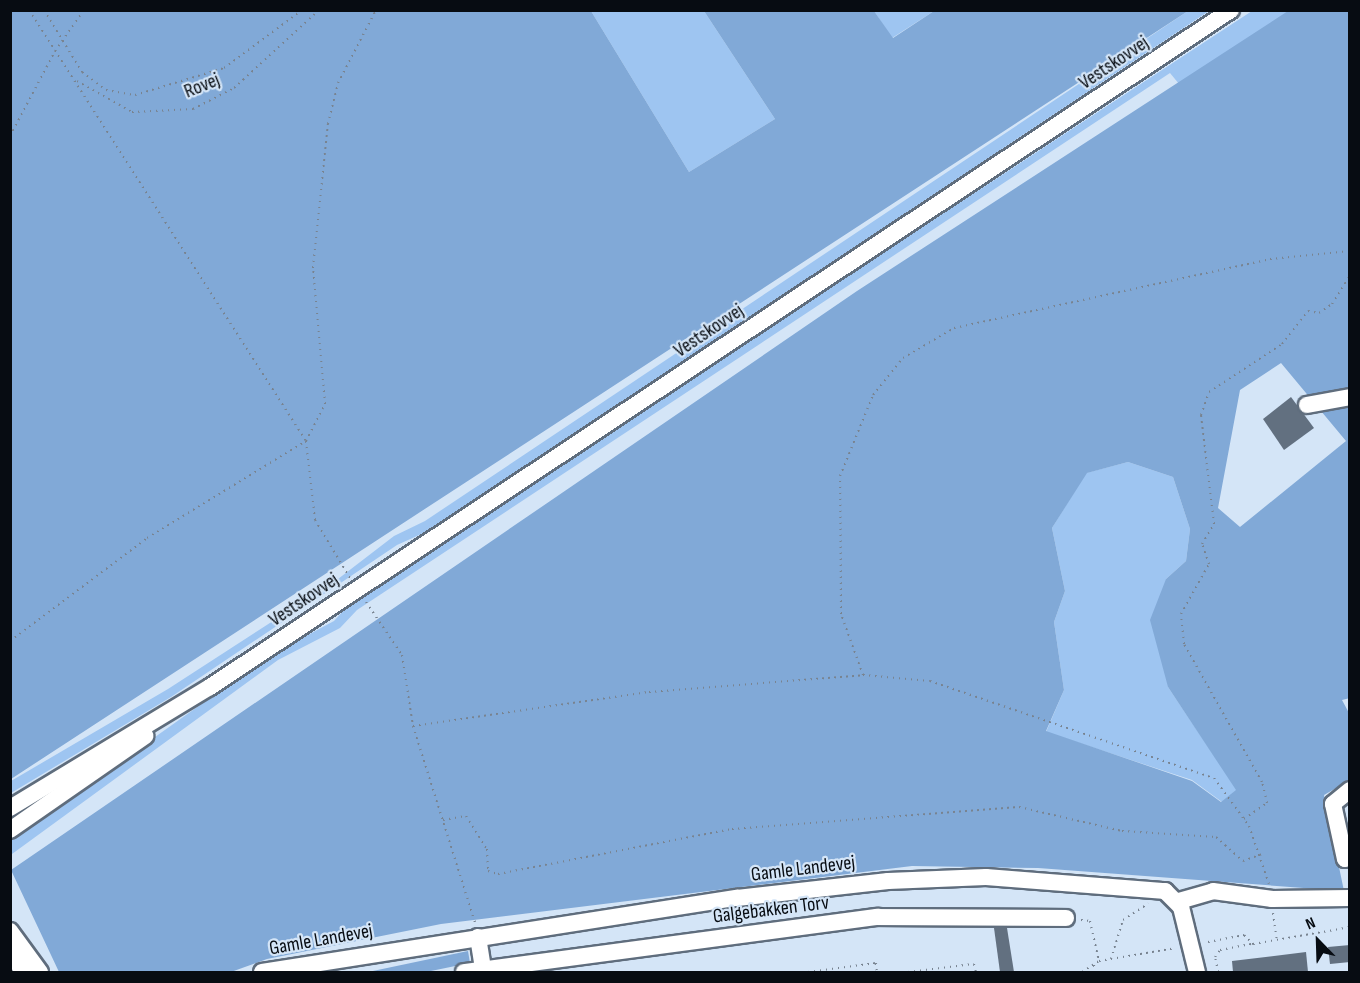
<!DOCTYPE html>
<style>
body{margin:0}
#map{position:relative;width:1360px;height:983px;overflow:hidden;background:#d4e5f7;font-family:"Sofia Sans Condensed",sans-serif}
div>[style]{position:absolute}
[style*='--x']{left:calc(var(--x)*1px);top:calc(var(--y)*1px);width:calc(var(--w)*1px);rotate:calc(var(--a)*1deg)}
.green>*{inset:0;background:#9ec5f1}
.forest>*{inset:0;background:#81a9d7}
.building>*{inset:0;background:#627080}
.path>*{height:2px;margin-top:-1px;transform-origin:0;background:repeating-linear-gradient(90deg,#788390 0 1.5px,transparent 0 6px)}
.roads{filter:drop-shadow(2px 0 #5f6d7d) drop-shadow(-2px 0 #5f6d7d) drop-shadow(0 2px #5f6d7d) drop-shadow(0 -2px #5f6d7d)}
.minor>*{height:16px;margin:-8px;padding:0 8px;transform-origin:8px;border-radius:8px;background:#fff}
span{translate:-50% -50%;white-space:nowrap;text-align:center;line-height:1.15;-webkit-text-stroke:4.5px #d4e5f7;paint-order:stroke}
.street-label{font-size:20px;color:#070c12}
.frame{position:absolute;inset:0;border:12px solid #070c12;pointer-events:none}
.north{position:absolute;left:1288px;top:911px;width:60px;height:60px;-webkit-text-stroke:4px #d4e5f7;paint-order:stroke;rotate:337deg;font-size:16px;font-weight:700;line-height:24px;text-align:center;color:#070c12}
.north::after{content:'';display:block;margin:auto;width:21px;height:27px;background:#070c12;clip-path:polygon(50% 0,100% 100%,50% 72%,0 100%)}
</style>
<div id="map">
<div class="green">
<div style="clip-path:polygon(591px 11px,704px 11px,775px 119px,689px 172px)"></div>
<div style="clip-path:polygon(874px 11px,934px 11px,892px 38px)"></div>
<div style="clip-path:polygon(1188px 11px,1209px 11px,428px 531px,397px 545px,171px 697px,11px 793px,11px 781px,168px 689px,338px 579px,394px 536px,425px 521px)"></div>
<div style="clip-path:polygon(1252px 11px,1349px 11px,1349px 290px,1170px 73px,357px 610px,340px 628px,278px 660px,12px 854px,10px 840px,272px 654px,334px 621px,352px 601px)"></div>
<div style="clip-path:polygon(1128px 462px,1173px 477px,1190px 529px,1186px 561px,1166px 579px,1168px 687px,1237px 790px,1222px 802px,1192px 780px,1046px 732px,1064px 690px,1054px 622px,1065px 591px,1052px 528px,1086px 473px)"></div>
</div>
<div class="forest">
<div style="clip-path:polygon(11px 10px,591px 11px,689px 172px,775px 119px,704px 11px,874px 11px,893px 38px,934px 11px,1188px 11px,11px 779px)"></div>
<div style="clip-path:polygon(evenodd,1288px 11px,1349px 11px,1350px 698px,1342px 700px,1349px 713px,1350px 780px,1324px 795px,1344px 891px,1038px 868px,912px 866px,441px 924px,267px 959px,231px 972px,59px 972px,11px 870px,857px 291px,1288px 11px,1281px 363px,1346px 441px,1240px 527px,1218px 508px,1240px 390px,1281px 363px,1288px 11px,1128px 462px,1173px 477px,1190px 529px,1186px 561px,1166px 579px,1150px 620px,1168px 687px,1236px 790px,1221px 802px,1192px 781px,1046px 731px,1064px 690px,1054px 622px,1065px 591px,1052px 528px,1087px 473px,1128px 462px)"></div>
<div style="clip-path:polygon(468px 951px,470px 963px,426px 972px,368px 972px)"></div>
</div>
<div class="building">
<div style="clip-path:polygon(1291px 397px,1314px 428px,1284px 450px,1263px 419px)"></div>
<div style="clip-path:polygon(994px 928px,1007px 928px,1014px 972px,1000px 972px)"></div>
<div style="clip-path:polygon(1350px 945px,1350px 962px,1330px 964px,1328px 947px)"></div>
<div style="clip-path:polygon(1306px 952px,1308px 972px,1233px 972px,1232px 961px)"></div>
</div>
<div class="path">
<div style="--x:29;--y:10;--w:512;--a:57.27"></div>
<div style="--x:306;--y:441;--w:80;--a:83.5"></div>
<div style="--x:315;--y:520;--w:68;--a:58.9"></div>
<div style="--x:44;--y:10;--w:73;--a:58.5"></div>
<div style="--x:82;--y:72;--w:30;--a:37"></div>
<div style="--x:106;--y:90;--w:29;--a:10"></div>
<div style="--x:135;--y:95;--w:93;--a:-16.9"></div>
<div style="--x:224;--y:68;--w:97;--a:-36.6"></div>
<div style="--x:77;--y:81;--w:63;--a:29.4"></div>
<div style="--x:132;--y:112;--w:61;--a:-2.8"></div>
<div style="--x:193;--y:109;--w:46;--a:-27.1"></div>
<div style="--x:234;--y:88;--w:115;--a:-42.5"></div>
<div style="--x:10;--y:136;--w:96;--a:-62.1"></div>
<div style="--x:55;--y:51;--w:50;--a:-54.7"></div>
<div style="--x:366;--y:602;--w:64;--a:55.8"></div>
<div style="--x:402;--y:655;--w:72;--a:81.2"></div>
<div style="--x:413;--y:726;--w:207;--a:72.5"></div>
<div style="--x:10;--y:641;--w:171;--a:-36.9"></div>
<div style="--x:147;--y:538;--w:186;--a:-31.4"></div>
<div style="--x:306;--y:441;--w:42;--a:-62.8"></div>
<div style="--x:325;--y:404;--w:137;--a:-95"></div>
<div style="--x:313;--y:268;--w:145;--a:-84.1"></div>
<div style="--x:328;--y:124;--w:42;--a:-76.3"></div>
<div style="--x:338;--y:83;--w:82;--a:-62.5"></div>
<div style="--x:863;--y:675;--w:65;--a:-109.8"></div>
<div style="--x:841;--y:614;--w:138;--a:-90.4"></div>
<div style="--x:840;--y:476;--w:87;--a:-67.8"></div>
<div style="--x:873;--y:395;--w:48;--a:-51"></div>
<div style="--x:903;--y:358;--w:59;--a:-30.5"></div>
<div style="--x:954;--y:328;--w:323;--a:-12.3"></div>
<div style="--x:1270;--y:259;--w:80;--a:-5.7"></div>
<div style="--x:413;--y:726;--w:238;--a:-8.2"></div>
<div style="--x:649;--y:692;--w:215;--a:-4.5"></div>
<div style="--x:863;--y:675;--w:67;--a:5.1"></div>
<div style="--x:930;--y:681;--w:300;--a:18.9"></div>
<div style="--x:1214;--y:778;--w:59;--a:53.9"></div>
<div style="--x:1249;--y:826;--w:61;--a:71"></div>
<div style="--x:1244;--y:819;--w:28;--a:-35"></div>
<div style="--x:1267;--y:803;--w:22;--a:-103"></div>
<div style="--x:1262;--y:782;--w:159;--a:-119.5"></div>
<div style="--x:1184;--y:644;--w:30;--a:-96"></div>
<div style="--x:1181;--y:614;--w:57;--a:-60.8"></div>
<div style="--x:1209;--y:564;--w:21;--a:-109"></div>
<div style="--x:1202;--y:544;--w:23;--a:-59"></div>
<div style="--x:1214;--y:524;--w:110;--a:-96.8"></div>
<div style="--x:1201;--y:415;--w:24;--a:-71"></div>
<div style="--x:1209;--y:392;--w:87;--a:-33.3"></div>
<div style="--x:1282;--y:344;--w:42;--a:-51.8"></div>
<div style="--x:1308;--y:311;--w:11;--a:10"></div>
<div style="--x:1319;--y:313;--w:16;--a:-35"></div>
<div style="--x:1332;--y:304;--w:34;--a:-58"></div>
<div style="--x:443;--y:820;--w:23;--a:-10"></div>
<div style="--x:466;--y:816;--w:39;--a:58"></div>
<div style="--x:487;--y:849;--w:22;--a:87"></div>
<div style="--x:488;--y:871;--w:10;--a:17"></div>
<div style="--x:498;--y:874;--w:238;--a:-10.9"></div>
<div style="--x:732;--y:829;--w:288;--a:-4.4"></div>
<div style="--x:1019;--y:807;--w:106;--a:13.1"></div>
<div style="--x:1122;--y:831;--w:94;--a:3.7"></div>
<div style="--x:1216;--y:837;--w:36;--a:42"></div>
<div style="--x:1243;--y:861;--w:20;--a:-20"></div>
<div style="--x:1273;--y:913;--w:27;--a:82"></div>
<div style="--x:1081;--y:920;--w:9;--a:6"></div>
<div style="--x:1090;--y:921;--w:41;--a:77.3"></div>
<div style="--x:1208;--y:942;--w:37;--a:-11"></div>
<div style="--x:1244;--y:935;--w:13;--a:45"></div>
<div style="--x:1253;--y:944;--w:98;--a:-9.9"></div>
<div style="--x:1111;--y:959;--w:41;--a:-72.9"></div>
<div style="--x:1123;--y:920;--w:30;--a:-33"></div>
<div style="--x:1094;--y:965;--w:7;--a:82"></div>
<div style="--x:808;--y:972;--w:69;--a:-7.5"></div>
<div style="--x:876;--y:963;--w:9;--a:84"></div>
<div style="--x:908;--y:972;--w:66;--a:-6.9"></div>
<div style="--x:974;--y:964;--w:8;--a:76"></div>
<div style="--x:1082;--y:972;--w:20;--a:-33"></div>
<div style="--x:1099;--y:961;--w:78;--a:-9.6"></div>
<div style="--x:1218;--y:972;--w:15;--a:-101"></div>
<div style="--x:1215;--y:957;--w:9;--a:-54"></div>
<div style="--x:1220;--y:950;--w:33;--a:-11"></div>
</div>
<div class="roads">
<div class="minor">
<div style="--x:1307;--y:405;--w:44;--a:-10.5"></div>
<div style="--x:1350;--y:790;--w:22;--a:141"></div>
<div style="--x:1333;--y:804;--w:56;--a:77.7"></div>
<div style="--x:1345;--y:859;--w:5;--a:-11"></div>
<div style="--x:10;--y:808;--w:234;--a:-31.2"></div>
<div style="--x:210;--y:687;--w:1225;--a:-33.55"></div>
<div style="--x:10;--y:830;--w:165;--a:-34.8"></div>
<div style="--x:1179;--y:901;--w:35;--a:-16"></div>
<div style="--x:1213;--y:891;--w:60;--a:7.7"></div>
<div style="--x:1272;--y:899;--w:78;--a:-0.7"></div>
<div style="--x:10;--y:931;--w:51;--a:53.8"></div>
<div style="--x:478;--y:937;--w:32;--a:81"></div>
<div style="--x:10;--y:945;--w:30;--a:66"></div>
<div style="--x:262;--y:972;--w:481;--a:-8.9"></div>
<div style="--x:737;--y:898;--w:152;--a:-6.4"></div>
<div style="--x:888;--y:881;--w:98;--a:-2.3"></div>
<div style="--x:986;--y:877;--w:180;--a:4.5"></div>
<div style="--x:1165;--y:891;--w:23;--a:45"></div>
<div style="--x:1181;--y:907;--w:67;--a:76.2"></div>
<div style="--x:464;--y:972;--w:417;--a:-7.6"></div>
<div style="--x:877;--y:917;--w:189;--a:0.3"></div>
</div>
</div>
<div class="street-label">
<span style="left:1114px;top:63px;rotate:-34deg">Vestskovvej</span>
<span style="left:202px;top:86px;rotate:-22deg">Rovej</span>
<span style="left:709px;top:331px;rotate:-34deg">Vestskovvej</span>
<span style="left:304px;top:600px;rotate:-34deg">Vestskovvej</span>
<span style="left:803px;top:869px;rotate:-7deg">Gamle Landevej</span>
<span style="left:771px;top:910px;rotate:-7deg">Galgebakken Torv</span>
<span style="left:321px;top:940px;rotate:-10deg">Gamle Landevej</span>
</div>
<div class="frame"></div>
<div class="north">N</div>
</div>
